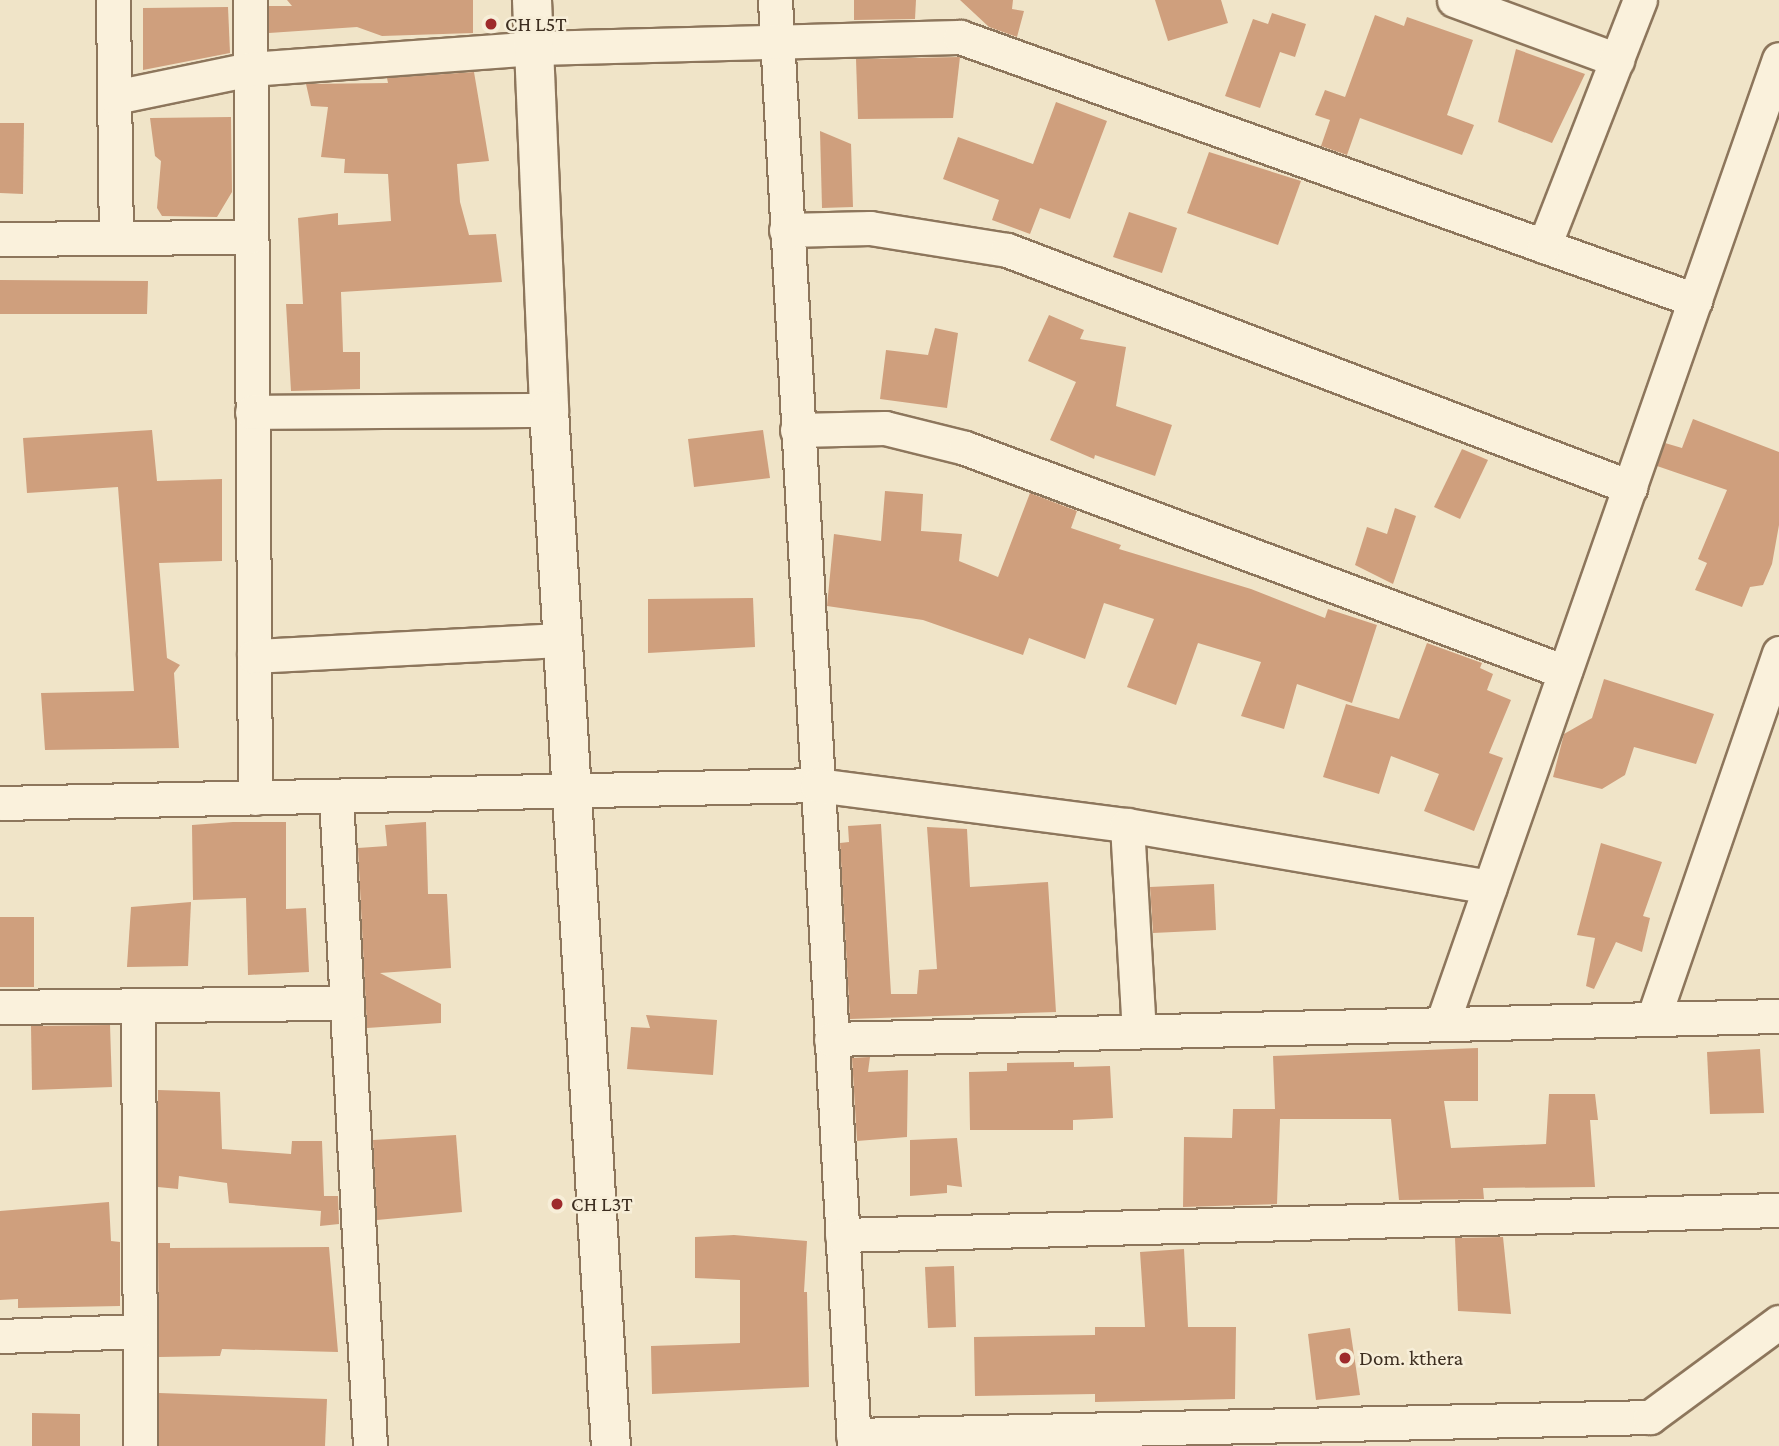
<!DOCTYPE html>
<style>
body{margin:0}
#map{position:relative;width:1779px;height:1446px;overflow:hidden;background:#f0e4c8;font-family:"Crimson Pro",serif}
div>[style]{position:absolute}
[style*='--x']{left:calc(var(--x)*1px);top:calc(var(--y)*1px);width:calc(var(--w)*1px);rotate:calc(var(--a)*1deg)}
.building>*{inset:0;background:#cf9f7d}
.roads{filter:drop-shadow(2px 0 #8d765c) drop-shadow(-2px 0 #8d765c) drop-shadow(0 2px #8d765c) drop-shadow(0 -2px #8d765c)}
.minor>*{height:33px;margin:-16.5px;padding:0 16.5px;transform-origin:16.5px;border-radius:16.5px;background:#faf1dc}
.tertiary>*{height:38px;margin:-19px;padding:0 19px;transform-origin:19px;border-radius:19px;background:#faf1dc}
.dots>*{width:19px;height:19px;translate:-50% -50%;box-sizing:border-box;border:4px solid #f7eed8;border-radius:50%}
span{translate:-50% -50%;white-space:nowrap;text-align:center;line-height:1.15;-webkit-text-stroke:5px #f7eed8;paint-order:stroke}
.poi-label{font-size:21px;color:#3d2e20}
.left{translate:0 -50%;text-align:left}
</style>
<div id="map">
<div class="building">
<div style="clip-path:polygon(287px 0,473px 0,473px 33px,382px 36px,357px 27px,269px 33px,269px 6px,292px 6px)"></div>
<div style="clip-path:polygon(854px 0,916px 0,915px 19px,854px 20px)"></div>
<div style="clip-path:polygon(960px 0,1013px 0,1012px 9px,1024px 11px,1017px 37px,989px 27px)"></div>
<div style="clip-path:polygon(1155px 0,1221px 0,1228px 23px,1168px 41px)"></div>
<div style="clip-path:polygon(228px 7px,230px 53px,143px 70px,143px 8px)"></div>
<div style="clip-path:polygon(1272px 13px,1306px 24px,1295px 57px,1280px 52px,1260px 108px,1225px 96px,1253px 19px,1268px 24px)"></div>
<div style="clip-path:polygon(1375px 15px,1404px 26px,1407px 17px,1473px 40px,1447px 115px,1474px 125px,1462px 155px,1360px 118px,1347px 155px,1321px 146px,1330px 120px,1315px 115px,1325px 90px,1345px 97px)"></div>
<div style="clip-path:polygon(1516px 49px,1585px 74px,1552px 143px,1498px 122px)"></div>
<div style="clip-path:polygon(960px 57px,953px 118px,858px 119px,856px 59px)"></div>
<div style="clip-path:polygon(474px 72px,489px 161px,457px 164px,460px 202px,469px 235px,496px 234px,502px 282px,341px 292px,343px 352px,360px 352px,360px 389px,291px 391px,286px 304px,303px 304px,298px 218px,338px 213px,338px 225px,391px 221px,388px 174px,344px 173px,345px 159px,321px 157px,328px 107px,311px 106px,306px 84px,388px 83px,387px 78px)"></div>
<div style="clip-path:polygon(1056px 102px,1107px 121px,1070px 219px,1040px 208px,1030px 234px,992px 220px,999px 200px,943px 179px,958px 137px,1033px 164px)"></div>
<div style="clip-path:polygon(231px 117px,232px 192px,217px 217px,162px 216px,157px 208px,161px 161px,155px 156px,150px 118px)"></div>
<div style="clip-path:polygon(0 123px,24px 123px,23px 194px,0 193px)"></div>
<div style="clip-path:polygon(820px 131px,851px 144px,853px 207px,822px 208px)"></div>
<div style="clip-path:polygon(1209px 152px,1301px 181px,1278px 245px,1187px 213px)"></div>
<div style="clip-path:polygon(1129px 212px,1177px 228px,1162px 273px,1113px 257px)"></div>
<div style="clip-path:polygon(0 280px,148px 281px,147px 314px,0 314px)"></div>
<div style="clip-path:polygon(1049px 315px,1084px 330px,1080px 339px,1126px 347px,1116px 406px,1172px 425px,1155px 476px,1095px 455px,1094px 459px,1050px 440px,1076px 382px,1028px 361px)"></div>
<div style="clip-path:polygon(935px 328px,958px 333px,947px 408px,880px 399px,886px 350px,928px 355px)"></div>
<div style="clip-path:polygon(1693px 419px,1779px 452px,1779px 525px,1772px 564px,1763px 585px,1750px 587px,1742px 607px,1695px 590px,1707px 563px,1698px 559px,1727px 490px,1657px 466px,1665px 443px,1682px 448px)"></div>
<div style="clip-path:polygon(152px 430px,157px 481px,222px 479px,222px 561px,159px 563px,167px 658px,180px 665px,174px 673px,179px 748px,45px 750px,41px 693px,134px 691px,118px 487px,27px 493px,23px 438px)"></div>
<div style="clip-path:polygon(763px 430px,770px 478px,694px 487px,688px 439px)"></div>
<div style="clip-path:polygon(1462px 449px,1488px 460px,1460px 519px,1434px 507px)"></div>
<div style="clip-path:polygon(885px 491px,923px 494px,921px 531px,962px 534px,959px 561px,998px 577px,1030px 493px,1077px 511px,1071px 528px,1121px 545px,1119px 549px,1251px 589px,1325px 618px,1328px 609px,1377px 625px,1352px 703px,1297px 684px,1284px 729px,1241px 716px,1261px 662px,1198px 643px,1176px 705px,1127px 687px,1154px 619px,1104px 603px,1085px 659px,1029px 638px,1023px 655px,923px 620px,827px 606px,834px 534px,881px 541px)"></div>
<div style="clip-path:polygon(1395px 508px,1416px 516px,1393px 584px,1355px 565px,1367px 527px,1387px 534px)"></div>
<div style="clip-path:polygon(753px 598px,755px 647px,648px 653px,648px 599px)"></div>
<div style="clip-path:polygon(1427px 643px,1482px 663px,1480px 668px,1493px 674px,1487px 690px,1511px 700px,1489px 753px,1503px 758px,1474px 831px,1424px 811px,1439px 774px,1391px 756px,1379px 794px,1323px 777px,1346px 704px,1399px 719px)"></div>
<div style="clip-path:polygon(1604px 679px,1714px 714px,1696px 764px,1634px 747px,1625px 775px,1602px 789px,1553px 777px,1564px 734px,1592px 718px)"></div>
<div style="clip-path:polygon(233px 822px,286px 822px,286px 909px,306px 908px,309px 972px,248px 975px,246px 898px,193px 900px,192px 825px)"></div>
<div style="clip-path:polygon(426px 822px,428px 894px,447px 894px,451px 968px,380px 973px,441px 1004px,441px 1023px,367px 1028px,358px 848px,387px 846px,385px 825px)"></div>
<div style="clip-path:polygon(881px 824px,891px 994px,917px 994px,919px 970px,937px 969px,927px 827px,967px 829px,970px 887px,1048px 882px,1056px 1012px,850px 1019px,840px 843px,849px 842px,848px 826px)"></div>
<div style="clip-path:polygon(1601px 843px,1662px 862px,1643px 916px,1650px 918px,1642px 952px,1616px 942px,1594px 989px,1586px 986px,1595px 938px,1577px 935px)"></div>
<div style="clip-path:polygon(1214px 884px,1216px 930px,1153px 933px,1150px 887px)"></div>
<div style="clip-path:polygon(191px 902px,188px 966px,127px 967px,131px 907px)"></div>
<div style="clip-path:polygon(0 917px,34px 917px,34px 987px,0 987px)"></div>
<div style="clip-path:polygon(646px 1015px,717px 1020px,713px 1075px,627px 1069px,631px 1027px,650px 1028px)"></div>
<div style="clip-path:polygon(110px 1025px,112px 1087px,32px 1090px,31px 1026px)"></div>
<div style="clip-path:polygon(1478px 1048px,1478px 1101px,1444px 1101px,1451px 1148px,1546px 1144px,1549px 1094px,1595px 1094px,1598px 1120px,1590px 1120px,1595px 1187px,1483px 1188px,1484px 1199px,1399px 1200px,1391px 1119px,1280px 1119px,1277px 1204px,1183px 1207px,1184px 1137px,1232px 1138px,1233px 1109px,1275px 1109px,1273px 1056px)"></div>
<div style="clip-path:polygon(1760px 1049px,1764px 1113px,1710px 1114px,1707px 1052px)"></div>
<div style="clip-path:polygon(870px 1057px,868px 1072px,908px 1070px,907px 1137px,857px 1141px,852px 1058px)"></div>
<div style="clip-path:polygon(1074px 1062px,1074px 1067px,1110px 1066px,1113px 1118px,1073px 1120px,1073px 1130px,970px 1130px,969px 1072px,1007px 1071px,1007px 1063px)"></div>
<div style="clip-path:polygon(158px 1090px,220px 1092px,222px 1149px,291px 1154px,292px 1141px,322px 1141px,324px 1196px,338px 1196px,339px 1224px,320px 1226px,321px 1211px,229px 1203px,227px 1183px,179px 1176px,178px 1189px,158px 1187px)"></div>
<div style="clip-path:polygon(456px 1135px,462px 1212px,377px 1220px,373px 1140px)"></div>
<div style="clip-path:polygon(957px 1138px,962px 1187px,947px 1185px,947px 1193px,910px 1196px,910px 1140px)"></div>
<div style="clip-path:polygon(109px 1202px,111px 1241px,120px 1242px,120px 1306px,18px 1308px,18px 1299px,0 1300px,0 1211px)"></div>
<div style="clip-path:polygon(734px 1235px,807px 1241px,804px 1292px,807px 1292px,809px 1387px,652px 1394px,651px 1346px,740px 1343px,740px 1280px,695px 1278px,695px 1237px)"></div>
<div style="clip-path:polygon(1503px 1237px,1511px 1314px,1458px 1311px,1455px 1238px)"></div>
<div style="clip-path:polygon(158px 1243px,170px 1243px,170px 1248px,329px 1247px,338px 1352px,222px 1349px,220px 1356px,159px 1357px)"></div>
<div style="clip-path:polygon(1184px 1249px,1188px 1327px,1236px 1327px,1235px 1399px,1095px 1402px,1095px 1394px,975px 1396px,974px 1337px,1095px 1335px,1095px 1327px,1145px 1327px,1140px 1252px)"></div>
<div style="clip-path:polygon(954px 1266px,956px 1327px,928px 1328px,925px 1267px)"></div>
<div style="clip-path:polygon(1350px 1328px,1360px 1395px,1316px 1400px,1308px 1334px)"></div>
<div style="clip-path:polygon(159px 1393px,327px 1399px,325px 1446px,159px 1446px)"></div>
<div style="clip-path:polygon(32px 1413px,80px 1414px,80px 1446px,32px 1446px)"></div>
</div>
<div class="roads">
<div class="minor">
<div style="--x:113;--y:0;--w:238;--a:89.3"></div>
<div style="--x:250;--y:0;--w:798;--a:89.64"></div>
<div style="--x:775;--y:0;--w:1448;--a:86.87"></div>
<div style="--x:1454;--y:0;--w:174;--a:20.2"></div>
<div style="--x:115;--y:97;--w:138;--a:-11.7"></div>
<div style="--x:250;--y:69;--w:285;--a:-4.2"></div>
<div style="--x:534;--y:48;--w:426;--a:-1.5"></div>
<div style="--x:960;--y:37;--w:781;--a:19.69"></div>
<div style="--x:786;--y:230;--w:84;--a:-1.4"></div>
<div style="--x:870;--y:228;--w:139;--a:9.1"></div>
<div style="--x:1007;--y:250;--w:667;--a:20.83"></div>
<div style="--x:0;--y:239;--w:250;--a:-0.5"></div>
<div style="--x:1544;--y:246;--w:264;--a:-68.7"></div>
<div style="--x:252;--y:412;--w:297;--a:-0.4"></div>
<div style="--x:797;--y:430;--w:88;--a:-1.3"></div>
<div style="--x:885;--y:428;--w:82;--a:14"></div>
<div style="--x:965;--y:448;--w:640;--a:20.47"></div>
<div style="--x:254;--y:656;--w:309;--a:-3"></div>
<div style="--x:336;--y:797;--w:650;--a:87"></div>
<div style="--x:0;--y:803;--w:817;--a:-1.26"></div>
<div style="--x:817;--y:785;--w:313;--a:7.4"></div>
<div style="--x:1127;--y:825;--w:368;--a:9.7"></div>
<div style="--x:1127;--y:825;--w:206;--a:86.7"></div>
<div style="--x:138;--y:1005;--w:441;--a:89.7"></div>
<div style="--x:0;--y:1007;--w:347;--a:-0.7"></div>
<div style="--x:1653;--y:1019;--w:387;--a:-71"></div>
<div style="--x:1442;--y:1024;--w:1022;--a:-70.75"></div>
<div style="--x:831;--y:1039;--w:948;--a:-1.39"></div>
<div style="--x:842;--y:1235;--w:937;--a:-1.53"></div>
<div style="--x:0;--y:1336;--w:140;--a:-2"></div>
<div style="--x:853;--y:1435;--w:797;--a:-1.29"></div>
<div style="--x:1650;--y:1417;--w:160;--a:-36.4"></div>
</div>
<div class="tertiary">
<div style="--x:532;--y:0;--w:410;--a:87.6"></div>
<div style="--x:549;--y:410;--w:1038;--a:86.58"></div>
</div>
</div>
<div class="dots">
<div style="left:491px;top:24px;background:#9e2a2b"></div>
<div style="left:557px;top:1204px;background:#9e2a2b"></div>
<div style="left:1345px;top:1358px;background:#9e2a2b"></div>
</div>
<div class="poi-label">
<span class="left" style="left:505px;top:24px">CH L5T</span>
<span class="left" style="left:571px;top:1204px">CH L3T</span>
<span class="left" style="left:1359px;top:1358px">Dom. kthera</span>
</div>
</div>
